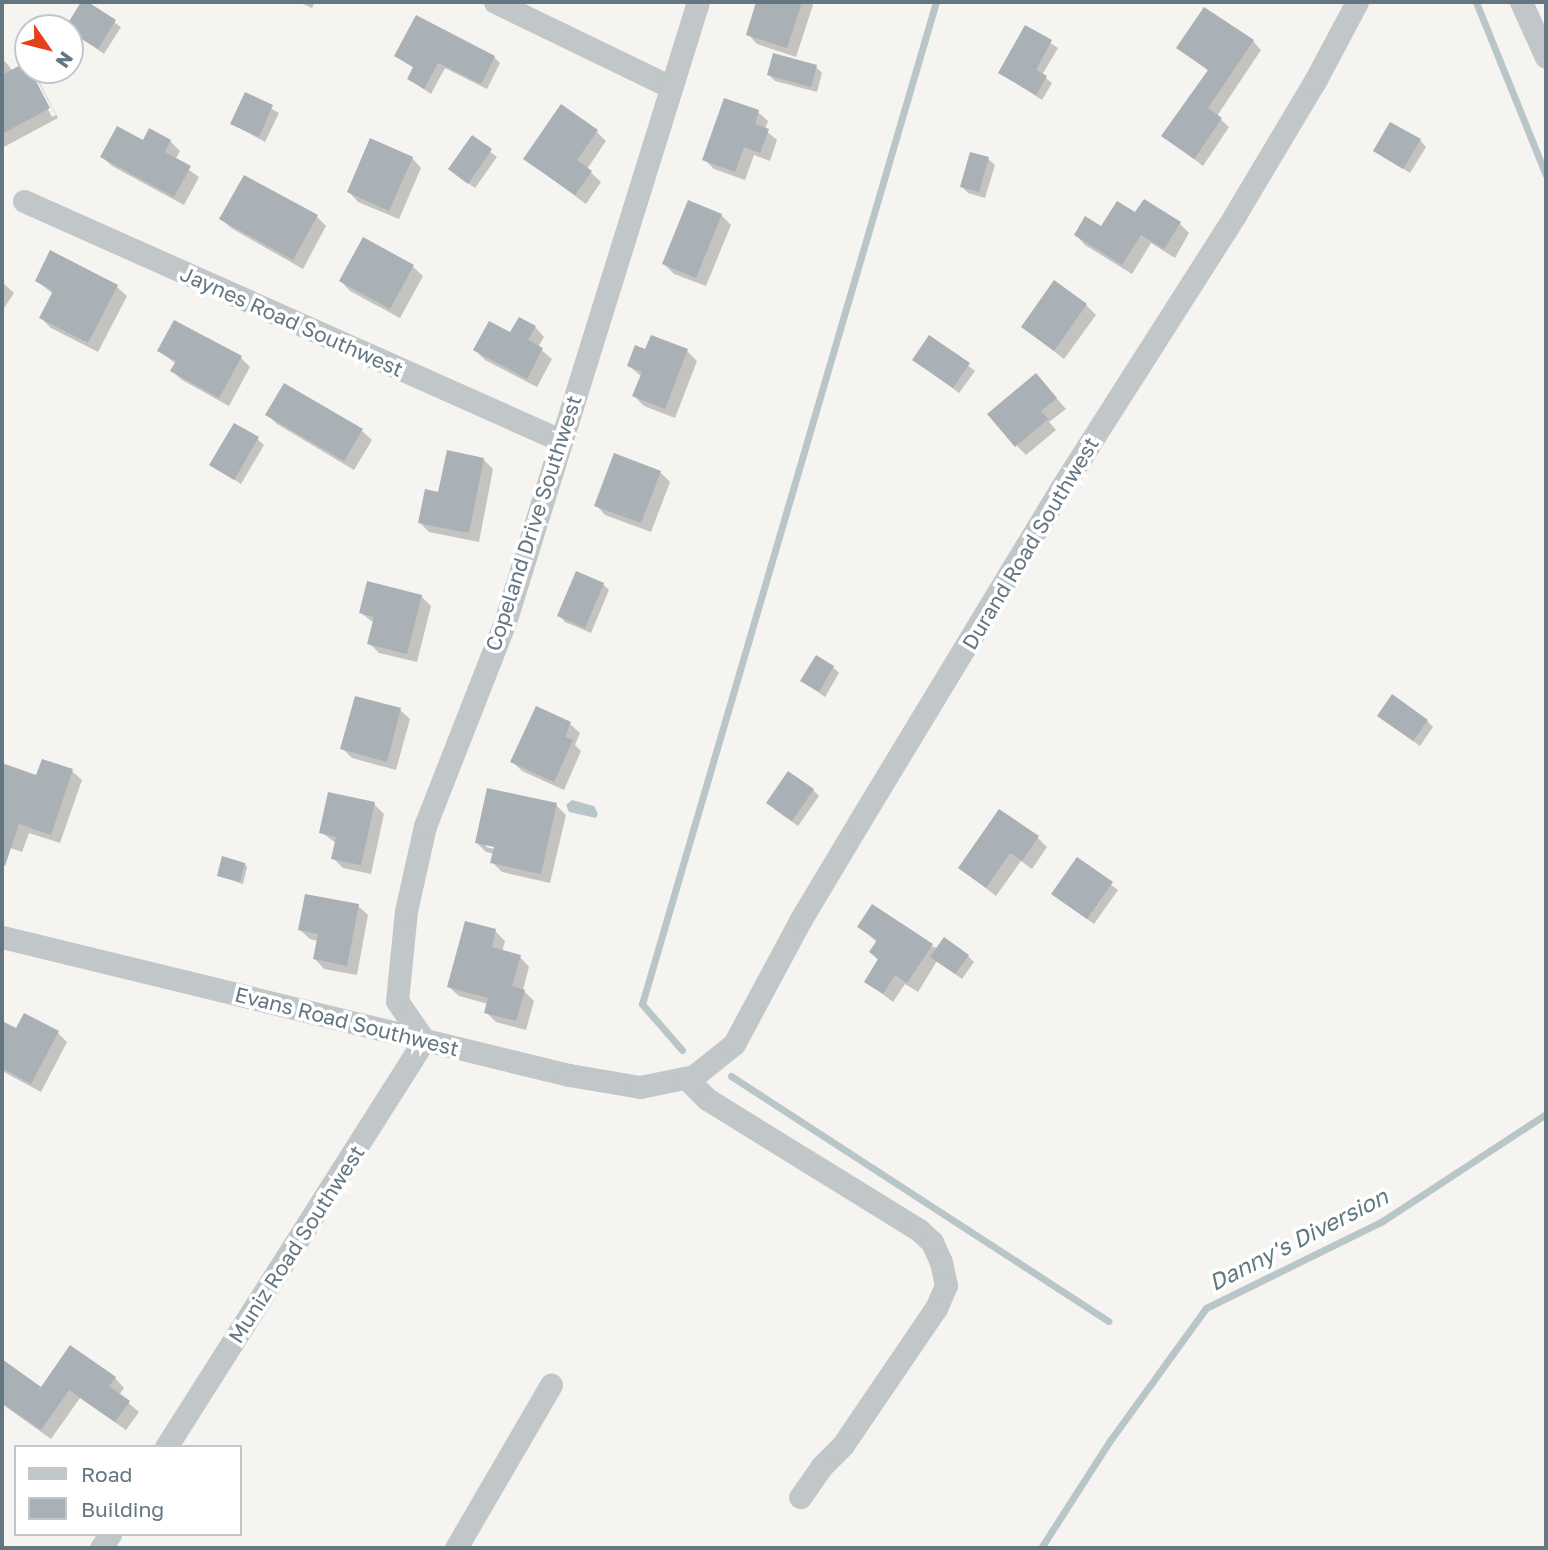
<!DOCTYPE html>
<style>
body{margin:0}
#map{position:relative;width:1548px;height:1550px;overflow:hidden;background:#f5f4f0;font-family:"Golos Text",sans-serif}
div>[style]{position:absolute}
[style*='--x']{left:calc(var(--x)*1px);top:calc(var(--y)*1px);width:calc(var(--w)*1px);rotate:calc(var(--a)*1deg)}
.water>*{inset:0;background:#b9c6c9}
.shadow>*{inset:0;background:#0003}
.stream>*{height:7px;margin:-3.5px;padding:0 3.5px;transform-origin:3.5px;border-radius:3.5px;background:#b9c6c9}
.building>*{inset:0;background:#a9b1b6}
.minor>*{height:23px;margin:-11.5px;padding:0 11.5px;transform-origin:11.5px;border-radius:11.5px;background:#c1c6c8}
span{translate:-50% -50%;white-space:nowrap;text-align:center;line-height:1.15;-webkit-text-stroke:7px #fff;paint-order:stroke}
.street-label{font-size:21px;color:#637682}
.water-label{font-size:23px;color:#5e797f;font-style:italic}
.frame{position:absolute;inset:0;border:4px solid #637682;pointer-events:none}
.legend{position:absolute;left:14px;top:1445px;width:228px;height:91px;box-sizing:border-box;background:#fff;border:2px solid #c1c8cd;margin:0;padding:9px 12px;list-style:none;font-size:21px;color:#637682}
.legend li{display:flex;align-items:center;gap:14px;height:35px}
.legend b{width:35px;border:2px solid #c1c8cd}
.north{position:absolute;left:14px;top:14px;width:70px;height:70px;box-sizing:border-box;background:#fff;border:2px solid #c1c8cd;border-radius:50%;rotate:125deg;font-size:19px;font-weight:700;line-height:28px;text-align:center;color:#637682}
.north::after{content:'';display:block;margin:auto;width:24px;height:32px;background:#e7401d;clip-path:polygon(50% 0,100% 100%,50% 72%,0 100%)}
</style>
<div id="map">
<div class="water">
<div style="clip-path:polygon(572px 800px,594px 806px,598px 814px,596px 818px,569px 812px,566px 805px)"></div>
</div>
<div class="shadow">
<div style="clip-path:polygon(85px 2px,121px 27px,104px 54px,67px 28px)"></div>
<div style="clip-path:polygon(299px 2px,315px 2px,312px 8px)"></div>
<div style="clip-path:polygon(758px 2px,810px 2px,813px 5px,796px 57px,757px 44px,748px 34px)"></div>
<div style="clip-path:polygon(1026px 27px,1058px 48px,1042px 75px,1052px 83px,1042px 100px,1000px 73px)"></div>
<div style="clip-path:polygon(1253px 41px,1261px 50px,1217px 116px,1229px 127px,1203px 166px,1164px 136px,1209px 71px,1179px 48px)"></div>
<div style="clip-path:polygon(396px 56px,494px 57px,500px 63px,487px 89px,445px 68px,431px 94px,409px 79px,414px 68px)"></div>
<div style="clip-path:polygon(evenodd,2px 58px,13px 71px,31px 70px,35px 74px,58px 118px,2px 148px,2px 58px,30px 74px,34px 74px,56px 115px,52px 117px,30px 74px)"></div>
<div style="clip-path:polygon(816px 67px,822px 73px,817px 92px,775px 81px,769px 75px)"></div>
<div style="clip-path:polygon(246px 95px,279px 113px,265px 142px,232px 124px)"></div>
<div style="clip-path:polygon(758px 112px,768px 121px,765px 130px,777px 140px,770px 161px,754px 155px,745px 180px,714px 169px,704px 159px)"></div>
<div style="clip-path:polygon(597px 132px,606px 141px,587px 169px,601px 182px,586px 204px,525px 159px)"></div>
<div style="clip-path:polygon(472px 138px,497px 157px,475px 188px,456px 175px)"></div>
<div style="clip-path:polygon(1420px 140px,1426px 147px,1410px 173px,1376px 151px)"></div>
<div style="clip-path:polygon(170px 141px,180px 151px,175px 160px,199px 177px,184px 205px,112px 166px,102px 157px,143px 142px)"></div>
<div style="clip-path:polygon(412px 158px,421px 168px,399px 219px,358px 202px,349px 192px)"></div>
<div style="clip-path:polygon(988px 159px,995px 165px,985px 198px,968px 193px,962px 187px)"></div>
<div style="clip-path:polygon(721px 215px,731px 225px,706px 286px,674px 274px,664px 264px)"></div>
<div style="clip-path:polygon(1136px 215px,1180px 224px,1189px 233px,1175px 258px,1151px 243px,1132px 274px,1085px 245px,1076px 235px)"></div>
<div style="clip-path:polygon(317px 217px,326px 226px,303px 269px,231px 228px,221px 219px)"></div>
<div style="clip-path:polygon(51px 253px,117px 287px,127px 296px,98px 352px,51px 328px,41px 318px,53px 294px,37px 281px)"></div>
<div style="clip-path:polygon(413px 267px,423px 276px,400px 318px,350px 291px,341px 281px)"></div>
<div style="clip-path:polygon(2px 282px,14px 293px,2px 311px)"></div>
<div style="clip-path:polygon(1086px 305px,1096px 315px,1064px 359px,1023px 327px)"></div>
<div style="clip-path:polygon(535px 327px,544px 337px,538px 347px,552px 359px,537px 387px,485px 360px,475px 350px)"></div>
<div style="clip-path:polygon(930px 337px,975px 371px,959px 393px,914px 360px)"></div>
<div style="clip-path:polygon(159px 351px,241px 358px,250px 367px,229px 406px,182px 380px,172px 371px,176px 364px)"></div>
<div style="clip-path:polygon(646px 351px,687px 351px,697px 361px,675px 418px,644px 406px,634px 396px,642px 377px,629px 366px)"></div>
<div style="clip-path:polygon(1036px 375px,1066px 409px,1049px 422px,1056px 430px,1026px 455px,1017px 446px)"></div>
<div style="clip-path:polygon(285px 385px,362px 431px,372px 440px,354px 470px,277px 424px,268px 415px)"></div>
<div style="clip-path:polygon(257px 439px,264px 445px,241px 484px,212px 465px)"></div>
<div style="clip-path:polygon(483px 459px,493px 469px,479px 542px,429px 532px,420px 523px,440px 494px)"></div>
<div style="clip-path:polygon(660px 472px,670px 482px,651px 532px,605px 515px,596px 505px)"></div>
<div style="clip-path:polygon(603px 584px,609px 590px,591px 633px,565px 622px,559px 615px)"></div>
<div style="clip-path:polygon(421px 596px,431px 606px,417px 662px,379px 653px,369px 643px,374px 623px,361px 613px)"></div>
<div style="clip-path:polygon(833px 667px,839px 673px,825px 697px,802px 681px)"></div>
<div style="clip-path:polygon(400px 710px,410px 719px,396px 770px,352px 758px,342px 748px)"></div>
<div style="clip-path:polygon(1379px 716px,1427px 721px,1433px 727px,1420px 746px)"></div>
<div style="clip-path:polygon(570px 724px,580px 733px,575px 745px,581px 751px,564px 790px,522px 771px,513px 762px)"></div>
<div style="clip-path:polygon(3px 766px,37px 777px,72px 771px,82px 780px,60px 843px,29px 833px,22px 852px,2px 845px)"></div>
<div style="clip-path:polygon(813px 790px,819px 796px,798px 826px,774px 809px)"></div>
<div style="clip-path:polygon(374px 804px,384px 814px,371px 874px,343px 868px,333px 858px,336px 843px,321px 832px)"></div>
<div style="clip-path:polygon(evenodd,556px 805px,566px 815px,550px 883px,502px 872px,492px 862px,494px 854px,486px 852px,477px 843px,556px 805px,486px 844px,502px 847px,502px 851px,486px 847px,486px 844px)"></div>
<div style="clip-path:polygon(1038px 838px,1047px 847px,1032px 869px,1021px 861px,996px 896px,960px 868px)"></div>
<div style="clip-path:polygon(1077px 859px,1118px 890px,1094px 924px,1060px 900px)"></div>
<div style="clip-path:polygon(245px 864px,247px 867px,243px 884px,219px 876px)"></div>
<div style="clip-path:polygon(358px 906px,368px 915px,357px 975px,324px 969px,315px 959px,318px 941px,310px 939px,300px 930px)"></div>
<div style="clip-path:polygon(859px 927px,968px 956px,974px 962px,962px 979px,937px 961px,918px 992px,905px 984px,893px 1002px,866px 981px,879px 961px,871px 952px,877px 942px)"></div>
<div style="clip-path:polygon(495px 931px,505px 941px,502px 952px,520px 957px,529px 967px,523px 990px,534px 1001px,526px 1030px,496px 1022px,486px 1012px,488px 1004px,459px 996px,449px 987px)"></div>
<div style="clip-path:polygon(2px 1023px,17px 1031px,57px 1032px,67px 1042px,41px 1092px,2px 1071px)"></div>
<div style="clip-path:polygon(4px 1362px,42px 1389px,115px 1378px,124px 1388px,119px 1395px,139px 1412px,126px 1430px,80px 1398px,51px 1439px,2px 1404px)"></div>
</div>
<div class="stream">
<div style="--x:1476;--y:2;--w:187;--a:68"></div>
<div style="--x:682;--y:1050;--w:61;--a:-131"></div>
<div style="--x:642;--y:1004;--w:1044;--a:-73.65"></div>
<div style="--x:731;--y:1076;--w:450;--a:33"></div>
<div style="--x:1041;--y:1548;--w:126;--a:-57.3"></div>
<div style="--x:1109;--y:1442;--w:165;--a:-54.1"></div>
<div style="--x:1206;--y:1308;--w:195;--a:-26.2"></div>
<div style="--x:1381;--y:1222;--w:197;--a:-33.2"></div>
</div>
<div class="building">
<div style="clip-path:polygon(81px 2px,88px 2px,116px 20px,98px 49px,70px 32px,70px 28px,65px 28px)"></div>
<div style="clip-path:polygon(756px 2px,802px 2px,787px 48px,746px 35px)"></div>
<div style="clip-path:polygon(1204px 7px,1254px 40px,1208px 108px,1222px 118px,1194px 159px,1161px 136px,1208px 70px,1176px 48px)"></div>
<div style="clip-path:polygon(416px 15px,495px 56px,481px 84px,438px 63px,424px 89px,407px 79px,413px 67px,394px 56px)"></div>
<div style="clip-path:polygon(1025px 25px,1052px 40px,1036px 70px,1047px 76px,1036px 95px,998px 73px)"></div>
<div style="clip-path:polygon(773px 53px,817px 65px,811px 87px,767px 75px)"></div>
<div style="clip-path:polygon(26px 62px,50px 108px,2px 134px,2px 75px)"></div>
<div style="clip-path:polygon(245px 92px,273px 105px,259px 137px,230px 124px)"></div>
<div style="clip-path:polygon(724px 98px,759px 110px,755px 124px,769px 129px,760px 153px,744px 147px,735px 172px,702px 160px)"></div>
<div style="clip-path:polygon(561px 104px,598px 130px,577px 160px,592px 171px,575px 195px,523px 159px)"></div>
<div style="clip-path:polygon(1390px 122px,1421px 139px,1403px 169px,1373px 151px)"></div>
<div style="clip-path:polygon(117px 126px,143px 140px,149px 128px,171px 140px,165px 152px,191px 166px,174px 197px,100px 157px)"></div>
<div style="clip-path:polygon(472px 135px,492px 149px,468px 184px,448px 169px)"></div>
<div style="clip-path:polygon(370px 138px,413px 157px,389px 211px,347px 192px)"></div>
<div style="clip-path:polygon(970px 152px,989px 157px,979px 192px,960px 187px)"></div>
<div style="clip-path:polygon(244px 175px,318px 215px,293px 260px,219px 219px)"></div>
<div style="clip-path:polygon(1144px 199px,1181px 222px,1164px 249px,1141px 235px,1122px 265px,1074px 235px,1085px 216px,1101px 226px,1117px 201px,1135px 212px)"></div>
<div style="clip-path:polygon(688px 200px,722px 214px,696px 278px,662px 264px)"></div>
<div style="clip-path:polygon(363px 237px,414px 265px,390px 309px,339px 281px)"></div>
<div style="clip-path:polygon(50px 250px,118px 285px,88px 343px,39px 318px,53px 291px,35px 281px)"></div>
<div style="clip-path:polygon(1054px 280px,1087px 304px,1054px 351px,1021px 327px)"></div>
<div style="clip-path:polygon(519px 317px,536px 326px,528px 340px,543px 348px,527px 379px,473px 350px,489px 321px,510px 332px)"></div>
<div style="clip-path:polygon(174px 320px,242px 356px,219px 398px,170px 371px,176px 361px,157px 351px)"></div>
<div style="clip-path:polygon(651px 335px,688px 349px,665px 409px,632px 396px,642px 372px,627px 366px,635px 345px,645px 349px)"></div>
<div style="clip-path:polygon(929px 335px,970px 363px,953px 388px,912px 360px)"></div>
<div style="clip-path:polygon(1036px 373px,1057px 398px,1041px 411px,1048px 419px,1015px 447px,987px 414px)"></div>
<div style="clip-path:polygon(284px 383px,363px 429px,344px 461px,265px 415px)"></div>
<div style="clip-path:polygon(234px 423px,259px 437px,234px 480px,209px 465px)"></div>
<div style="clip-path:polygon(447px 450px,484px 458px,469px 533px,418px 523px,425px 489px,438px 492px)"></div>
<div style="clip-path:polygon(614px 453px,661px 471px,641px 523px,594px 506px)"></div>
<div style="clip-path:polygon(576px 571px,604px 583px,585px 628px,557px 616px)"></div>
<div style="clip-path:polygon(367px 581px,422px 595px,407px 654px,367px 644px,374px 617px,359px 613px)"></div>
<div style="clip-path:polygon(816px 655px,834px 666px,819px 692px,800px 681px)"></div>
<div style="clip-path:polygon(1392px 694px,1428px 720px,1413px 741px,1377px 716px)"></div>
<div style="clip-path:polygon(355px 696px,401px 708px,387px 762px,340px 749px)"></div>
<div style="clip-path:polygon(536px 706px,571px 722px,565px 737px,573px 740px,554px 782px,510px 762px)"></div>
<div style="clip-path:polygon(42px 759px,73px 769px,51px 835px,19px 824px,5px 866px,2px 865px,2px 763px,36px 775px)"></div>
<div style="clip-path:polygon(788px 771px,814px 789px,792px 821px,766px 803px)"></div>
<div style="clip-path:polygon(487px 788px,557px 803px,541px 874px,490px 863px,494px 847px,475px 843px)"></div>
<div style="clip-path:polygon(328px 792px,375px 802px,361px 865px,331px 859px,336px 837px,319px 833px)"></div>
<div style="clip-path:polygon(999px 809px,1039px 836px,1022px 861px,1010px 853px,986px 888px,958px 868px)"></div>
<div style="clip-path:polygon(222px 856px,245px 863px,240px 882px,217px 876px)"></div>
<div style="clip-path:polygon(1077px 857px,1113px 882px,1087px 919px,1051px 894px)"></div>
<div style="clip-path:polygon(305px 894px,359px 904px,347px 966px,313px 959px,318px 934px,298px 930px)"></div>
<div style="clip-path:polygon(872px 904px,933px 944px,907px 983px,895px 975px,883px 994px,864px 982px,878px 959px,869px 952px,877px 940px,857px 927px)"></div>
<div style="clip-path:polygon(465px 921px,496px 929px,492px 947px,521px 955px,512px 986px,525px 990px,516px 1021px,484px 1013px,488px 998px,447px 987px)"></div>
<div style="clip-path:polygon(944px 937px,969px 955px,955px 974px,930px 957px)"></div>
<div style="clip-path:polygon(24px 1013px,59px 1031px,31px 1084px,2px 1068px,2px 1021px,16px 1028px)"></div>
<div style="clip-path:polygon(70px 1345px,116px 1377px,109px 1386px,130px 1401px,115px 1422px,69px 1390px,41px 1430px,2px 1403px,2px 1359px,41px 1387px)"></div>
</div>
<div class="minor">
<div style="--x:495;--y:2;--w:195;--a:25.8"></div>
<div style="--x:1521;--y:2;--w:60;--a:65.6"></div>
<div style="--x:24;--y:201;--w:587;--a:24.03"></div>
<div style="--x:2;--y:937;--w:584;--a:13.68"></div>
<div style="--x:569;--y:1075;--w:72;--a:9.6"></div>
<div style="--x:640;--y:1087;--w:55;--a:-11.5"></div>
<div style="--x:694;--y:1076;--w:51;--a:-38.7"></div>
<div style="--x:734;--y:1044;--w:142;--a:-61.8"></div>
<div style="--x:801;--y:919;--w:113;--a:-59.1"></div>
<div style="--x:859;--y:822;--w:388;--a:-58.8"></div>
<div style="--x:1060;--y:490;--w:326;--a:-57.5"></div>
<div style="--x:1235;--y:215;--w:156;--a:-59.2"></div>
<div style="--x:1315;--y:81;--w:89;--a:-62"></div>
<div style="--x:686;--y:1078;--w:30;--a:45"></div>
<div style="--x:707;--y:1099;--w:249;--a:31.7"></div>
<div style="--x:919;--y:1230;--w:18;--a:43"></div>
<div style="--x:932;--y:1242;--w:22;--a:66"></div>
<div style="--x:941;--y:1262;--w:24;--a:78"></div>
<div style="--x:946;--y:1285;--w:25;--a:113"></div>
<div style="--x:936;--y:1308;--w:166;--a:124.2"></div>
<div style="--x:843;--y:1445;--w:30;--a:135"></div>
<div style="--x:822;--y:1466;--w:38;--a:125"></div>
<div style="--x:166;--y:1447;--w:482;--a:-57.6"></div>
<div style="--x:424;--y:1040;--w:47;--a:-124.7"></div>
<div style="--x:397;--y:1001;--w:90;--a:-84.3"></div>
<div style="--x:406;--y:911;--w:87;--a:-77.4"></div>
<div style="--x:425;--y:826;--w:219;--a:-68.6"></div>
<div style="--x:505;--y:622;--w:649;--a:-72.71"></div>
<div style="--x:101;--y:1548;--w:17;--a:-57"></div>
<div style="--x:456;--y:1548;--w:189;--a:-59.8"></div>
</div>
<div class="street-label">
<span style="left:292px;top:321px;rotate:24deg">Jaynes Road Southwest</span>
<span style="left:533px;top:523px;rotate:-72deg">Copeland Drive Southwest</span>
<span style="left:1030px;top:543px;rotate:-59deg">Durand Road Southwest</span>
<span style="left:347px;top:1021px;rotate:14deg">Evans Road Southwest</span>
<span style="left:296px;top:1244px;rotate:-57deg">Muniz Road Southwest</span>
</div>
<div class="water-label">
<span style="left:1298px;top:1239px;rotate:-27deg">Danny's Diversion</span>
</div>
<div class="frame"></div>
<ul class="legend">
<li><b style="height:9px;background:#c1c6c8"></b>Road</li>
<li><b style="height:19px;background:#a9b1b6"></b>Building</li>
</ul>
<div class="north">N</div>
</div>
